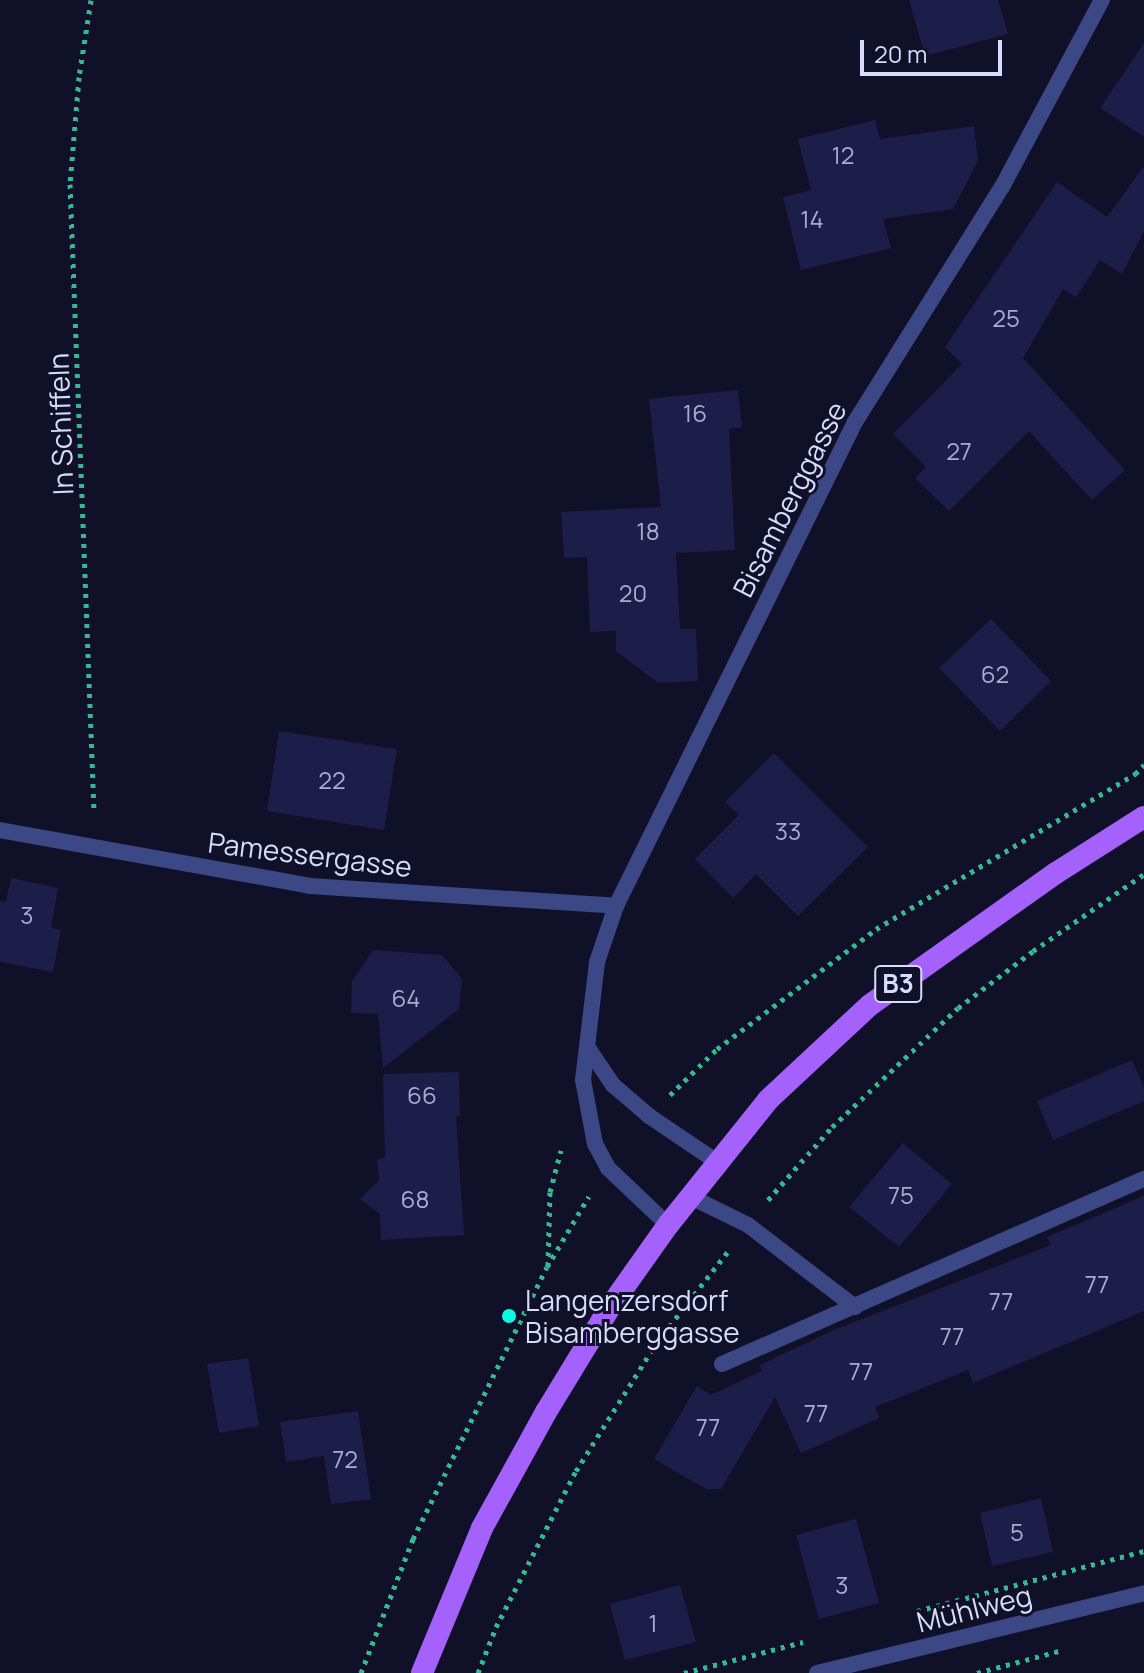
<!DOCTYPE html>
<meta charset="utf-8">
<style>
body{margin:0}
#map{position:relative;width:1144px;height:1673px;overflow:hidden;background:#101128;font-family:Manrope,sans-serif}
div>[style]{position:absolute}
[style*='--x']{left:calc(var(--x)*1px);top:calc(var(--y)*1px);width:calc(var(--w)*1px);rotate:calc(var(--a)*1deg)}
.building>*{inset:0;background:#1d1d49}
.path>*{height:5px;margin-top:-2.5px;transform-origin:0;background:repeating-linear-gradient(90deg,#32b997 0 4px,transparent 0 10px)}
.service>*{height:16px;margin:-8px;padding:0 8px;transform-origin:8px;border-radius:8px;background:#3c4786}
.minor>*{height:16px;margin:-8px;padding:0 8px;transform-origin:8px;border-radius:8px;background:#3c4786}
.primary>*{height:22px;margin:-11px;padding:0 11px;transform-origin:11px;border-radius:11px;background:#a561fc}
.dots>*{width:22px;height:22px;translate:-50% -50%;box-sizing:border-box;border:4px solid #101128;border-radius:50%}
span{translate:-50% -50%;white-space:nowrap;text-align:center;line-height:1.15;-webkit-text-stroke:6px #101128;paint-order:stroke}
.number-label{font-size:24px;color:#a9acd1}
.number-label span{-webkit-text-stroke-width:0}
.shield-label span{padding:2px 6px;background:#101128;border:2px solid;border-radius:6px;-webkit-text-stroke-width:0}
.shield-label{font-size:26px;color:#d8dbfe;font-weight:700}
.street-label{font-size:28px;color:#d8dbfe}
.poi-label{font-size:28px;color:#d8dbfe}
.left{translate:0 -50%;text-align:left}
.scale{position:absolute;left:860px;top:40px;width:142px;height:36px;box-sizing:border-box;border:4px solid #d8dbfe;border-top:0;padding-left:10px;font-size:24px;line-height:28px;white-space:nowrap;color:#d8dbfe;-webkit-text-stroke:6px #101128;paint-order:stroke}
</style>
<div id="map">
<div class="building">
<div style="clip-path:polygon(909px 0,998px 0,1008px 34px,925px 56px)"></div>
<div style="clip-path:polygon(1144px 43px,1144px 137px,1100px 108px)"></div>
<div style="clip-path:polygon(875px 120px,880px 139px,974px 126px,978px 161px,953px 209px,883px 219px,891px 248px,801px 270px,783px 197px,811px 190px,798px 139px)"></div>
<div style="clip-path:polygon(1144px 166px,1144px 231px,1122px 274px,1100px 260px,1076px 297px,1063px 289px,1023px 358px,1125px 470px,1092px 500px,1029px 431px,949px 511px,915px 478px,926px 467px,893px 434px,962px 364px,945px 347px,1057px 182px,1107px 217px)"></div>
<div style="clip-path:polygon(738px 390px,742px 427px,729px 429px,735px 550px,676px 553px,680px 629px,696px 629px,698px 681px,658px 683px,616px 651px,616px 631px,590px 632px,587px 557px,564px 558px,561px 512px,661px 507px,649px 399px)"></div>
<div style="clip-path:polygon(991px 619px,1051px 681px,1000px 731px,939px 668px)"></div>
<div style="clip-path:polygon(279px 731px,397px 749px,384px 830px,267px 811px)"></div>
<div style="clip-path:polygon(774px 753px,868px 847px,798px 916px,756px 874px,733px 898px,695px 859px,739px 815px,725px 802px)"></div>
<div style="clip-path:polygon(11px 878px,58px 888px,51px 928px,61px 930px,53px 972px,0 962px,0 901px,6px 902px)"></div>
<div style="clip-path:polygon(373px 950px,442px 955px,462px 979px,459px 1009px,383px 1068px,378px 1014px,351px 1013px,352px 982px)"></div>
<div style="clip-path:polygon(1132px 1060px,1144px 1087px,1144px 1101px,1053px 1140px,1037px 1101px)"></div>
<div style="clip-path:polygon(459px 1072px,460px 1116px,456px 1116px,464px 1235px,381px 1240px,380px 1214px,360px 1199px,379px 1180px,377px 1159px,385px 1158px,383px 1074px)"></div>
<div style="clip-path:polygon(903px 1143px,952px 1184px,899px 1247px,849px 1207px)"></div>
<div style="clip-path:polygon(1144px 1196px,1144px 1311px,973px 1383px,968px 1370px,875px 1407px,879px 1418px,801px 1453px,775px 1397px,721px 1489px,706px 1489px,654px 1459px,697px 1386px,711px 1395px,762px 1371px,760px 1365px,834px 1330px,1051px 1245px,1047px 1237px)"></div>
<div style="clip-path:polygon(248px 1358px,259px 1426px,219px 1433px,207px 1364px)"></div>
<div style="clip-path:polygon(358px 1411px,371px 1499px,331px 1504px,324px 1456px,286px 1462px,280px 1422px)"></div>
<div style="clip-path:polygon(1041px 1498px,1053px 1552px,992px 1566px,980px 1513px)"></div>
<div style="clip-path:polygon(856px 1519px,879px 1603px,819px 1619px,796px 1535px)"></div>
<div style="clip-path:polygon(680px 1585px,696px 1642px,625px 1660px,610px 1604px)"></div>
</div>
<div class="path">
<div style="--x:91;--y:0;--w:78;--a:98.9"></div>
<div style="--x:79;--y:77;--w:107;--a:94.8"></div>
<div style="--x:70;--y:184;--w:629;--a:87.81"></div>
<div style="--x:670;--y:1095;--w:66;--a:-44.4"></div>
<div style="--x:717;--y:1049;--w:199;--a:-37"></div>
<div style="--x:876;--y:929;--w:302;--a:-30.9"></div>
<div style="--x:1135;--y:774;--w:13;--a:-45"></div>
<div style="--x:768;--y:1200;--w:97;--a:-48.8"></div>
<div style="--x:832;--y:1127;--w:173;--a:-43.4"></div>
<div style="--x:958;--y:1008;--w:94;--a:-37.2"></div>
<div style="--x:1033;--y:951;--w:135;--a:-34.7"></div>
<div style="--x:548;--y:1266;--w:74;--a:-88.5"></div>
<div style="--x:550;--y:1192;--w:43;--a:-75.3"></div>
<div style="--x:917;--y:1611;--w:235;--a:-14.8"></div>
<div style="--x:361;--y:1673;--w:144;--a:-68.8"></div>
<div style="--x:413;--y:1539;--w:303;--a:-63.8"></div>
<div style="--x:547;--y:1267;--w:82;--a:-59.4"></div>
<div style="--x:478;--y:1673;--w:49;--a:-68.6"></div>
<div style="--x:496;--y:1627;--w:175;--a:-62.9"></div>
<div style="--x:576;--y:1471;--w:152;--a:-57.9"></div>
<div style="--x:657;--y:1342;--w:118;--a:-51.9"></div>
<div style="--x:684;--y:1673;--w:123;--a:-14.6"></div>
<div style="--x:977;--y:1673;--w:88;--a:-15.1"></div>
</div>
<div class="service">
<div style="--x:689;--y:1196;--w:66;--a:26.2"></div>
<div style="--x:748;--y:1225;--w:135;--a:37.5"></div>
<div style="--x:722;--y:1364;--w:461;--a:-23.7"></div>
</div>
<div class="minor">
<div style="--x:0;--y:830;--w:315;--a:10.2"></div>
<div style="--x:310;--y:886;--w:307;--a:3.7"></div>
<div style="--x:588;--y:1048;--w:45;--a:56"></div>
<div style="--x:613;--y:1085;--w:48;--a:40.7"></div>
<div style="--x:649;--y:1116;--w:82;--a:34.1"></div>
<div style="--x:668;--y:1225;--w:83;--a:-136.5"></div>
<div style="--x:608;--y:1168;--w:27;--a:-118"></div>
<div style="--x:595;--y:1144;--w:65;--a:-100.6"></div>
<div style="--x:583;--y:1080;--w:119;--a:-83.2"></div>
<div style="--x:597;--y:962;--w:59;--a:-71.3"></div>
<div style="--x:616;--y:906;--w:540;--a:-63.72"></div>
<div style="--x:855;--y:422;--w:277;--a:-58"></div>
<div style="--x:1002;--y:187;--w:212;--a:-61.9"></div>
<div style="--x:817;--y:1673;--w:337;--a:-13.7"></div>
</div>
<div class="primary">
<div style="--x:422;--y:1673;--w:157;--a:-67.5"></div>
<div style="--x:482;--y:1528;--w:132;--a:-61.1"></div>
<div style="--x:546;--y:1412;--w:127;--a:-58.6"></div>
<div style="--x:612;--y:1304;--w:97;--a:-54.7"></div>
<div style="--x:668;--y:1225;--w:160;--a:-51.3"></div>
<div style="--x:768;--y:1100;--w:139;--a:-43"></div>
<div style="--x:870;--y:1005;--w:228;--a:-35.4"></div>
<div style="--x:1056;--y:873;--w:104;--a:-32.5"></div>
</div>
<div class="dots">
<div style="left:509px;top:1316px;background:#07fbe5"></div>
</div>
<div class="number-label">
<span style="left:843px;top:155px">12</span>
<span style="left:812px;top:219px">14</span>
<span style="left:1006px;top:318px">25</span>
<span style="left:695px;top:413px">16</span>
<span style="left:959px;top:451px">27</span>
<span style="left:648px;top:531px">18</span>
<span style="left:633px;top:593px">20</span>
<span style="left:995px;top:674px">62</span>
<span style="left:332px;top:780px">22</span>
<span style="left:788px;top:831px">33</span>
<span style="left:27px;top:915px">3</span>
<span style="left:406px;top:998px">64</span>
<span style="left:422px;top:1095px">66</span>
<span style="left:901px;top:1195px">75</span>
<span style="left:415px;top:1199px">68</span>
<span style="left:1097px;top:1284px">77</span>
<span style="left:1001px;top:1301px">77</span>
<span style="left:952px;top:1336px">77</span>
<span style="left:861px;top:1371px">77</span>
<span style="left:816px;top:1413px">77</span>
<span style="left:708px;top:1427px">77</span>
<span style="left:345px;top:1459px">72</span>
<span style="left:1017px;top:1532px">5</span>
<span style="left:842px;top:1585px">3</span>
<span style="left:653px;top:1623px">1</span>
</div>
<div class="shield-label">
<span style="left:898px;top:984px">B3</span>
</div>
<div class="street-label">
<span style="left:60px;top:424px;rotate:-92deg">In Schiffeln</span>
<span style="left:789px;top:499px;rotate:-63deg">Bisamberggasse</span>
<span style="left:310px;top:854px;rotate:7deg">Pamessergasse</span>
<span style="left:974px;top:1608px;rotate:-14deg">Mühlweg</span>
</div>
<div class="poi-label">
<span class="left" style="left:525px;top:1316px">Langenzersdorf<br>Bisamberggasse</span>
</div>
<div class="scale">20 m</div>
</div>
